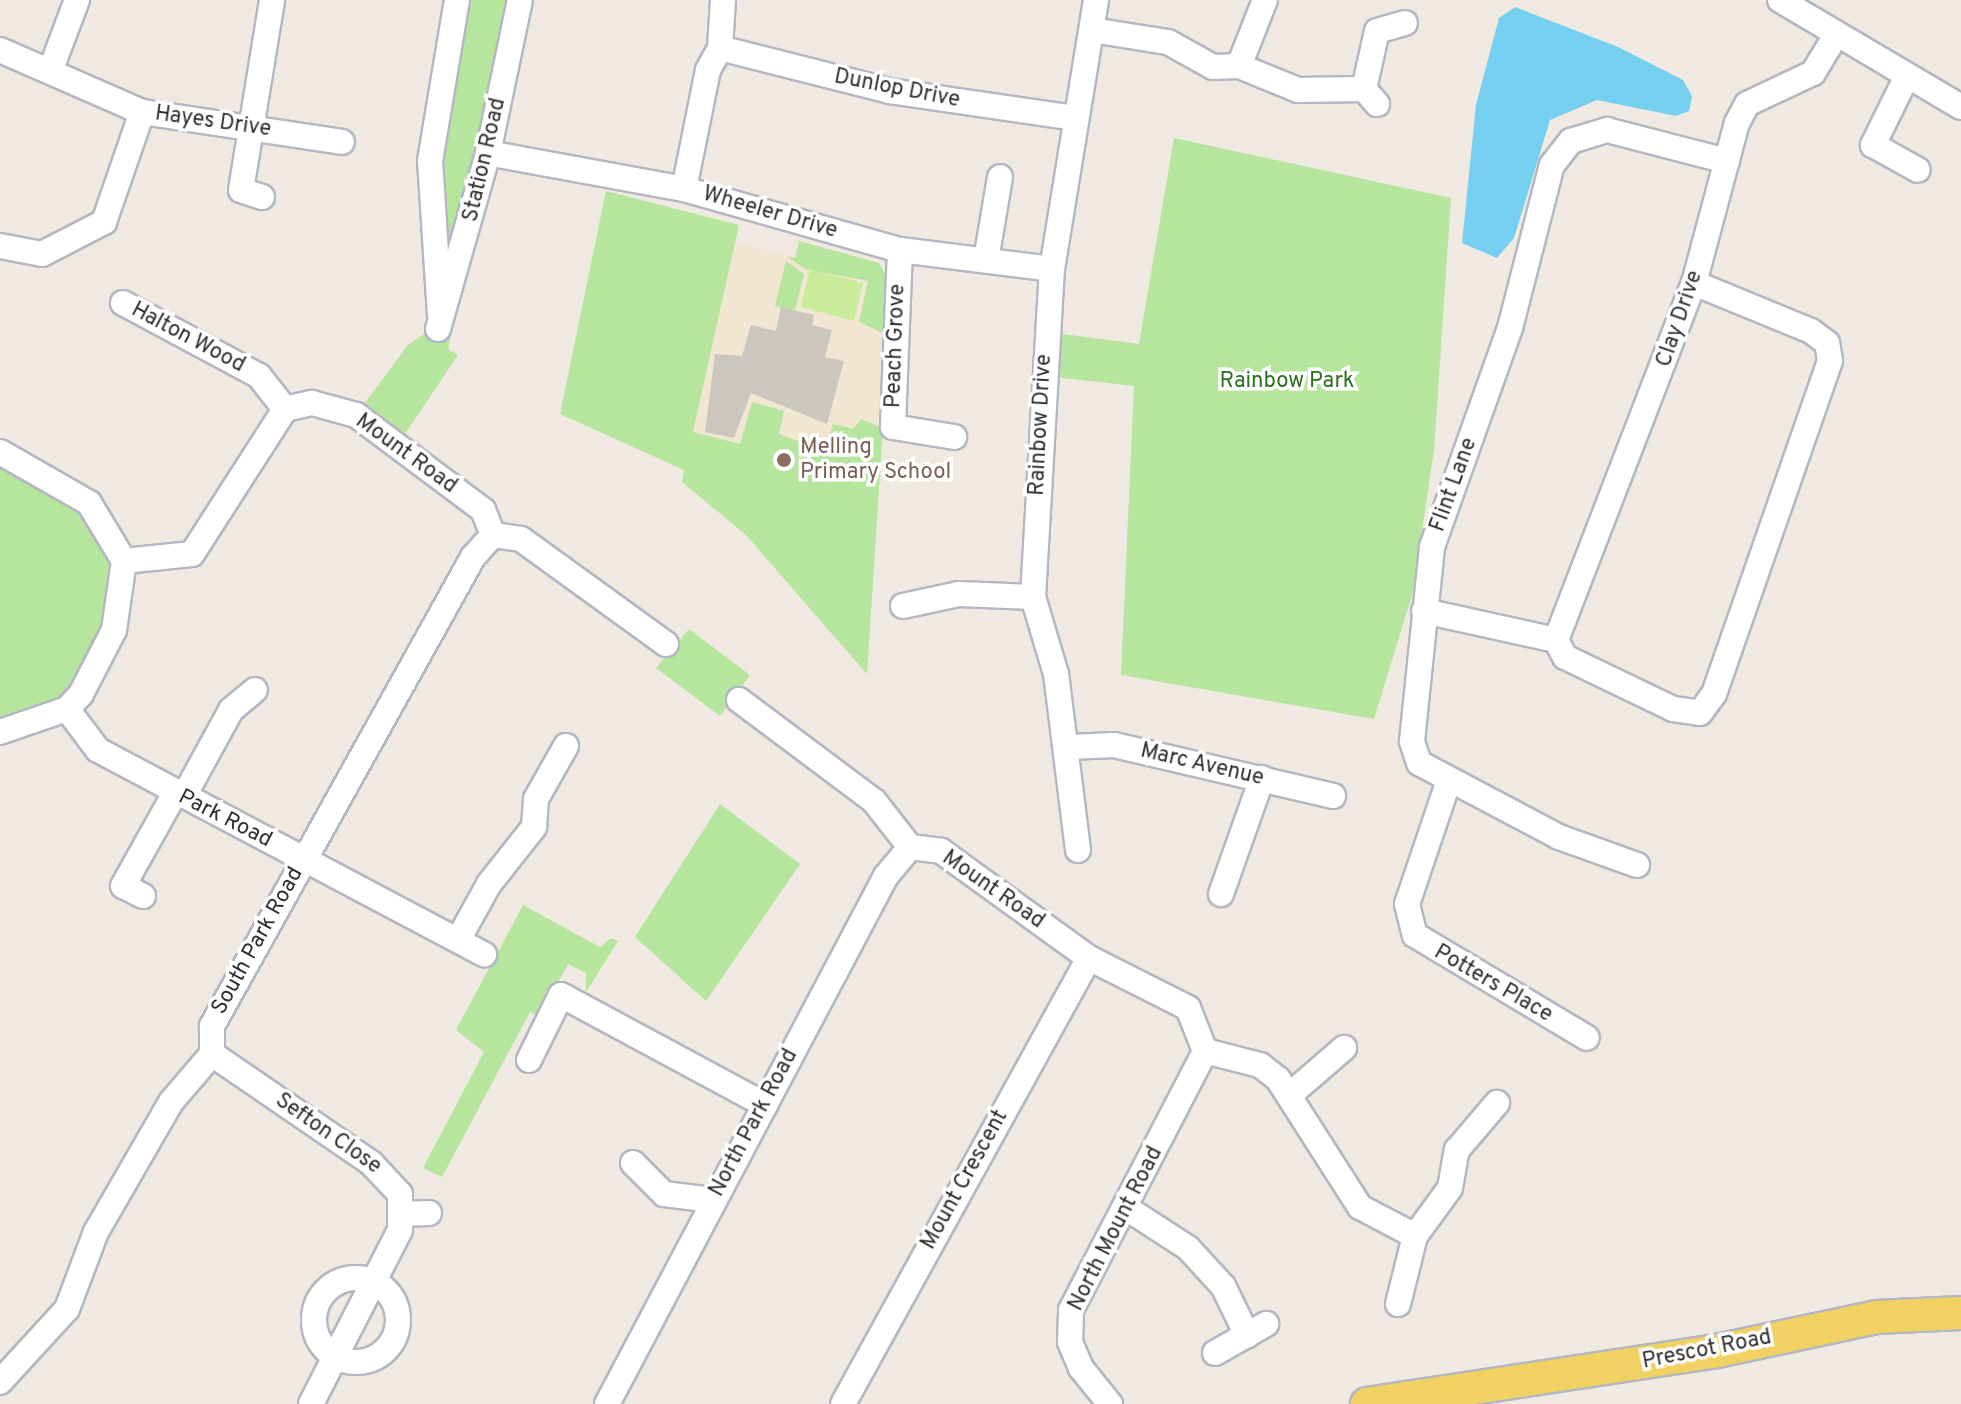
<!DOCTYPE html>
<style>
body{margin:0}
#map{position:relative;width:1961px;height:1404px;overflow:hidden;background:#efe9e1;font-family:Overpass,sans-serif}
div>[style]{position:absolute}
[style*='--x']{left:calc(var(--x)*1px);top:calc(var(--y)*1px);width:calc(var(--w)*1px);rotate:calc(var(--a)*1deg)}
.education>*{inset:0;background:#f0e6d1}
.green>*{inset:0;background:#b6e59e}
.pitch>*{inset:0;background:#c9ec9a}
.water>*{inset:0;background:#75cff0}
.building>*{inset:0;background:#cbc7bf}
.roads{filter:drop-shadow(2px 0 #b4b7c1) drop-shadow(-2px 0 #b4b7c1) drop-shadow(0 2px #b4b7c1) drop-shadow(0 -2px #b4b7c1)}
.minor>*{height:24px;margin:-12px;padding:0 12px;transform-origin:12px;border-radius:12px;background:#fff}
.minor>.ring{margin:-12px;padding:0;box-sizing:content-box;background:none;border:24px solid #fff;border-radius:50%}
.major>*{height:32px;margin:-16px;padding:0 16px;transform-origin:16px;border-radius:16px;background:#f2d163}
.dots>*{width:22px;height:22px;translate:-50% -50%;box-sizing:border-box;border:4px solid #fff;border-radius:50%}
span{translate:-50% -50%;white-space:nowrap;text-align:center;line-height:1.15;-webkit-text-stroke:7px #fff;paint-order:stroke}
.street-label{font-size:22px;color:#2e2e2e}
.park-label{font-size:22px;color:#2c6e1b}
.education-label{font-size:22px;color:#785e54}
.left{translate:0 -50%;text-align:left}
</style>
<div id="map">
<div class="education">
<div style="clip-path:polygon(799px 241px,872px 260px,886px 276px,867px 674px,746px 535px,682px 482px,735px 242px,795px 258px)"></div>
</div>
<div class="green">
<div style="clip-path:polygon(459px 0,514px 0,441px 318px,431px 209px)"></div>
<div style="clip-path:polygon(1174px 138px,1451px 198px,1434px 450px,1413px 592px,1374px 719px,1121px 675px,1134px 386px,1054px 377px,1063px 334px,1139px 344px)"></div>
<div style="clip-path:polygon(606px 191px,739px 225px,693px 432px,740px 444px,752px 402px,784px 411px,779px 434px,825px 451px,833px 424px,853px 429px,861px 419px,883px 428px,867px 674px,746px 535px,682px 482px,684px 470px,560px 414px)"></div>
<div style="clip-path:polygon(799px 241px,879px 263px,886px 276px,885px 334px,859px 322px,868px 281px,805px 269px,787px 256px,795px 258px)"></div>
<div style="clip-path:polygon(786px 261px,804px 274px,795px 310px,775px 306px)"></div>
<div style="clip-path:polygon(434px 327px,451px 334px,448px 349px,458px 355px,397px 446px,356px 415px,408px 345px)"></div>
<div style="clip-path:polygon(0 459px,56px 484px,115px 541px,121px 607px,75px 701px,0 729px)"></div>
<div style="clip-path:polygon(689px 629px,750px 675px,720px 716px,656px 668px)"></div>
<div style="clip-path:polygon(720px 804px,800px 864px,706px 1001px,635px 937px)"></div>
<div style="clip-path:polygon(523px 905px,600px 947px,611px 938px,618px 941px,586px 992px,586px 973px,568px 964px,540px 1016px,530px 1012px,442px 1177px,423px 1168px,484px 1052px,456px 1030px)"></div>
</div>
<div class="pitch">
<div style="clip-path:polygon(810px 269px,863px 283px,854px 321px,801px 307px)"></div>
</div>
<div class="water">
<div style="clip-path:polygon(1515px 7px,1618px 47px,1683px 80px,1692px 96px,1689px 111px,1676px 116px,1597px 100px,1550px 120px,1514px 238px,1497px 258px,1462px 243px,1476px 105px,1499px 18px)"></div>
</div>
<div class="building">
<div style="clip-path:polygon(781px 307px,814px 315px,812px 325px,832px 330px,825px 357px,844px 361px,827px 424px,751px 393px,734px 438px,705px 432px,715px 354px,742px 356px,751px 325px,776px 331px)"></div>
</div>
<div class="roads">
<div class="minor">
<div style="--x:1780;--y:0;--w:210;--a:30.6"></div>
<div style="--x:1092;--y:30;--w:77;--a:9"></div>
<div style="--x:1168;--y:42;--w:51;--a:29.1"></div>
<div style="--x:1213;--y:67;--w:26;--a:-2"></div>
<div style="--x:1239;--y:66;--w:64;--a:22.1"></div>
<div style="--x:1298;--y:90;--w:66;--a:-0.9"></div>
<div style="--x:1364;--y:89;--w:20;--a:49"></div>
<div style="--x:720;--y:48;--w:175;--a:14.2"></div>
<div style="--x:890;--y:91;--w:188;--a:8.3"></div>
<div style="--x:0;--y:50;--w:155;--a:23.6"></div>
<div style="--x:142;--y:112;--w:202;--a:8.5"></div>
<div style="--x:1239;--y:66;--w:71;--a:-68.5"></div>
<div style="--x:51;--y:69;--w:74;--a:-69.4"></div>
<div style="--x:1906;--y:78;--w:75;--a:116.2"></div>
<div style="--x:1873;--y:145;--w:51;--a:29.1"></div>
<div style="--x:1364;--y:89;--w:59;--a:-77.4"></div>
<div style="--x:1377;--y:31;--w:29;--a:-16"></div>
<div style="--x:488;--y:153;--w:199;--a:10.4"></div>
<div style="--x:684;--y:189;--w:224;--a:15.8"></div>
<div style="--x:900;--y:250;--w:153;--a:7.1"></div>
<div style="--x:684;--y:189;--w:121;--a:-78.6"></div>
<div style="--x:708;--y:70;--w:25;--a:-61"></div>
<div style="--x:720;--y:48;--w:48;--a:-86.4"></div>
<div style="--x:262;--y:197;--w:22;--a:-162"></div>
<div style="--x:241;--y:190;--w:193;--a:-80.7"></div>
<div style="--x:0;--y:246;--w:43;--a:10.8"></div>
<div style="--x:42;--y:254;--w:70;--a:-27.3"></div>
<div style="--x:104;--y:222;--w:116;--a:-70.9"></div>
<div style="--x:900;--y:250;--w:177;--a:92.3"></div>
<div style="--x:893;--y:427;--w:62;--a:9.3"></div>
<div style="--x:986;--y:260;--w:84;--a:-80.4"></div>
<div style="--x:123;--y:303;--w:154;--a:28.2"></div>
<div style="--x:259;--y:376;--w:42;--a:51.8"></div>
<div style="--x:440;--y:315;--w:154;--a:-93.7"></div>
<div style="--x:430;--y:161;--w:163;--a:-80.5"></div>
<div style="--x:438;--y:329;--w:183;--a:-74.1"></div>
<div style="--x:488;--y:153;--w:156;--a:-78.2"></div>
<div style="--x:0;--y:452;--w:103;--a:29.8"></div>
<div style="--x:89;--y:503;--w:68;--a:58.9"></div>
<div style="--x:124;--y:561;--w:70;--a:98.2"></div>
<div style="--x:114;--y:630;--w:72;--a:117.3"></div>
<div style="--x:81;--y:694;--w:21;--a:133"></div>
<div style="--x:67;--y:709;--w:71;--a:161.1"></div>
<div style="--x:493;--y:535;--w:28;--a:8"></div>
<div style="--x:521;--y:539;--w:179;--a:35.9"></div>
<div style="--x:124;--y:561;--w:68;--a:-5.9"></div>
<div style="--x:192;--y:554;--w:172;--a:-57.3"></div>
<div style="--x:285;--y:409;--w:28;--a:-13"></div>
<div style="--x:312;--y:403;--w:46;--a:15.3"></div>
<div style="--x:356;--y:415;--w:159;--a:36.8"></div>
<div style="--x:483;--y:510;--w:27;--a:68"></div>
<div style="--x:903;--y:606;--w:57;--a:-12.1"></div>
<div style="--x:959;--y:594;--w:74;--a:2.3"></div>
<div style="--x:1424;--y:611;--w:135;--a:12.4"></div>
<div style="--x:1556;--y:640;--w:19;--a:62"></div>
<div style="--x:1565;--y:657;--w:120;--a:25.7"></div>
<div style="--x:1673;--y:709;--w:27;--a:8"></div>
<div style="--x:1700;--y:713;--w:24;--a:-54"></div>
<div style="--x:1714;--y:694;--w:353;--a:-70.8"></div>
<div style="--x:1830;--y:361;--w:18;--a:-99"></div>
<div style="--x:1827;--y:343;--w:20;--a:-143"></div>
<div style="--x:1811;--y:331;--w:126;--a:-157.7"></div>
<div style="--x:1556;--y:640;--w:383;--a:-68.9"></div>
<div style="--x:1694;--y:283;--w:166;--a:-75"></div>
<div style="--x:1737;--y:123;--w:21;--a:-62"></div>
<div style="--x:1747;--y:104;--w:73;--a:-25.2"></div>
<div style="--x:1813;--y:73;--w:44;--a:-58.8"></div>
<div style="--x:739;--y:700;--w:169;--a:36.8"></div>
<div style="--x:874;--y:801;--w:58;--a:52"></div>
<div style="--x:910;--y:847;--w:31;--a:7"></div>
<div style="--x:941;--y:851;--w:183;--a:35.9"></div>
<div style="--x:1089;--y:958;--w:111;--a:26.8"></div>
<div style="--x:1188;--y:1008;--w:46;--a:68.4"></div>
<div style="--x:67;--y:709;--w:51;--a:52.9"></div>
<div style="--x:98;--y:750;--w:437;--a:27.9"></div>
<div style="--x:1069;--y:747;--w:45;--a:-2.5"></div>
<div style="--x:1114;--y:745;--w:225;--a:13.1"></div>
<div style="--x:1448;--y:783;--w:128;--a:108.7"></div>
<div style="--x:1407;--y:904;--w:32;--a:76"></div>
<div style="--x:1415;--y:935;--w:200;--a:30.9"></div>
<div style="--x:184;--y:796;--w:98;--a:-61.3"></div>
<div style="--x:231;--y:710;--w:31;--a:-40"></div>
<div style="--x:1078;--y:850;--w:177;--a:-97.1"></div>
<div style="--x:1056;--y:674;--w:80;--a:-106.6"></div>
<div style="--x:1033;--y:597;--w:329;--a:-86.7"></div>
<div style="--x:1052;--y:269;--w:273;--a:-80.7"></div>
<div style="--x:1637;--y:865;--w:83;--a:-160.3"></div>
<div style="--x:1559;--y:837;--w:158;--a:-152.1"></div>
<div style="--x:1419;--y:763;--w:23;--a:-108"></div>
<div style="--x:1412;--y:741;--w:195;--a:-84.1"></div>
<div style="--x:1432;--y:547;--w:232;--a:-70.4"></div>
<div style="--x:1510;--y:328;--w:168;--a:-75.6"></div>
<div style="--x:1552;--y:165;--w:31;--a:-52"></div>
<div style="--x:1571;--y:141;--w:38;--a:-17"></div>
<div style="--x:1607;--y:130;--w:124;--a:14.5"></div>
<div style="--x:1221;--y:894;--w:123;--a:-70.5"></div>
<div style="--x:143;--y:896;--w:22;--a:-153"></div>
<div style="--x:123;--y:886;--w:107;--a:-60.8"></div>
<div style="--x:458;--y:940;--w:64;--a:-61"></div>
<div style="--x:489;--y:884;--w:73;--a:-51.7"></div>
<div style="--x:534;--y:827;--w:28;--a:-86"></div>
<div style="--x:536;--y:799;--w:61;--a:-60.5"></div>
<div style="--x:1205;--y:1051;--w:57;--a:14.3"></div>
<div style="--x:1260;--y:1065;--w:23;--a:38"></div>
<div style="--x:1278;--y:1079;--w:152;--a:57.4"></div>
<div style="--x:1360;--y:1207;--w:62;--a:27.8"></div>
<div style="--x:212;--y:1054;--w:193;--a:34.4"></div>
<div style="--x:371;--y:1163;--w:42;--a:46.9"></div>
<div style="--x:400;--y:1194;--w:36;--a:90"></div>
<div style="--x:400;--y:1230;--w:195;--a:117.1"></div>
<div style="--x:529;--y:1060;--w:72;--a:-63.8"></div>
<div style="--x:561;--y:995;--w:232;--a:28.3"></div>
<div style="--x:1292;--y:1093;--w:69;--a:-40.9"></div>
<div style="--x:633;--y:1163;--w:44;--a:45"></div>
<div style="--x:664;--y:1194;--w:49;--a:7"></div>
<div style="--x:1128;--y:1209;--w:72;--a:33"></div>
<div style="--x:1188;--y:1248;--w:52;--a:47.4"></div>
<div style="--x:1223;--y:1286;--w:55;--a:63.9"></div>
<div style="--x:403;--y:1214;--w:26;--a:-2"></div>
<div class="ring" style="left:314px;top:1278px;width:60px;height:60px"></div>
<div style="--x:1398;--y:1304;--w:70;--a:-76"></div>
<div style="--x:1415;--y:1236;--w:59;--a:-53.9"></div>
<div style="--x:1450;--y:1188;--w:39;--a:-80"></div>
<div style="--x:1457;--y:1150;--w:62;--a:-49.6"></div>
<div style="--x:1215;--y:1353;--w:59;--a:-29.6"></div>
<div style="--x:0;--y:1382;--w:99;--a:-47.5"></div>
<div style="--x:67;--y:1309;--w:82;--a:-69.4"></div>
<div style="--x:96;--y:1232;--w:150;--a:-60"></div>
<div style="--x:171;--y:1102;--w:63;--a:-49.5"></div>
<div style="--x:212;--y:1054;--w:28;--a:-90"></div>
<div style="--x:212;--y:1026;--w:537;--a:-60.9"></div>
<div style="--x:473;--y:557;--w:30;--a:-48"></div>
<div style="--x:607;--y:1404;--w:597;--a:-62.15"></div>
<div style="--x:886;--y:876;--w:38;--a:-50"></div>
<div style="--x:843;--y:1404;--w:509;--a:-61.12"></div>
<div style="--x:1110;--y:1404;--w:46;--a:-128.9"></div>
<div style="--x:1081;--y:1368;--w:28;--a:-113"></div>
<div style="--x:1070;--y:1342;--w:32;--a:-88"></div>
<div style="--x:1071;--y:1310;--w:292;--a:-62.6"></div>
</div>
<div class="major">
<div style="--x:1367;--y:1404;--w:349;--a:-8.6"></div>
<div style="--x:1712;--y:1352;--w:168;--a:-12"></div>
<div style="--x:1876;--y:1317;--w:85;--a:-2.7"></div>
</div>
</div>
<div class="dots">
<div style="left:784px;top:460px;background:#8d6e63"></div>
</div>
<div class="street-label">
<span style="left:897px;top:89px;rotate:11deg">Dunlop Drive</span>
<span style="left:213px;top:122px;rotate:8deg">Hayes Drive</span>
<span style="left:485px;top:160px;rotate:-77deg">Station Road</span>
<span style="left:770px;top:213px;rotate:16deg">Wheeler Drive</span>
<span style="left:1680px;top:319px;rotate:-71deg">Clay Drive</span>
<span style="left:188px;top:338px;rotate:28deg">Halton Wood</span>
<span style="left:896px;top:346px;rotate:-88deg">Peach Grove</span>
<span style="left:1041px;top:425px;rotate:-87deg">Rainbow Drive</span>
<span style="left:406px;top:454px;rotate:36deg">Mount Road</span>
<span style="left:1454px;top:485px;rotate:-70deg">Flint Lane</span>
<span style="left:1202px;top:765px;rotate:13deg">Marc Avenue</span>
<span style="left:225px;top:819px;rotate:27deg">Park Road</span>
<span style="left:993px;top:890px;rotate:35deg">Mount Road</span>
<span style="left:258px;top:941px;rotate:-61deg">South Park Road</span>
<span style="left:1493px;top:984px;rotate:30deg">Potters Place</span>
<span style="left:754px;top:1123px;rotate:-62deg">North Park Road</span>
<span style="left:328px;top:1134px;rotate:35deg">Sefton Close</span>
<span style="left:965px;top:1180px;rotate:-61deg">Mount Crescent</span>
<span style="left:1116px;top:1229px;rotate:-63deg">North Mount Road</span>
<span style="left:1707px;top:1350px;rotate:-11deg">Prescot Road</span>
</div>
<div class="park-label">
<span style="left:1287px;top:382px">Rainbow Park</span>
</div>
<div class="education-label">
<span class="left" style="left:800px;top:460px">Melling<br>Primary School</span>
</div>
</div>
